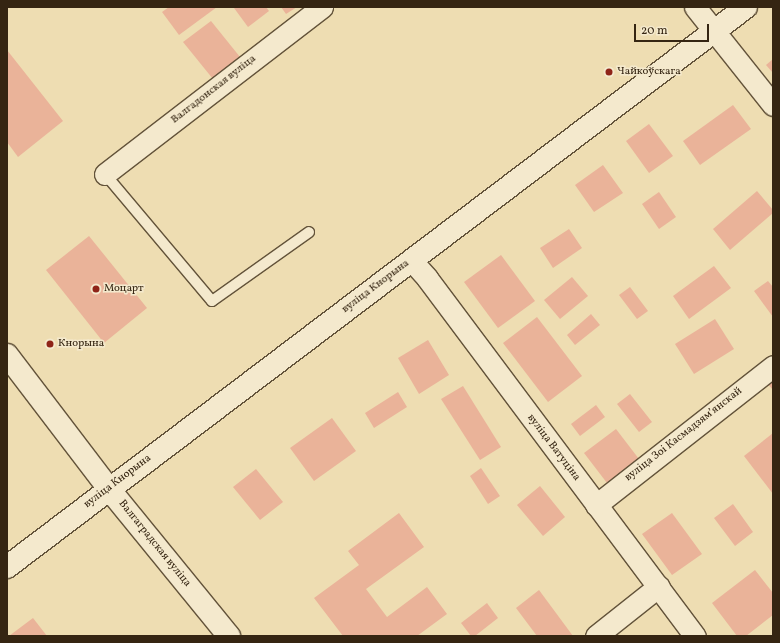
<!DOCTYPE html>
<meta charset="utf-8">
<style>
body{margin:0}
#map{position:relative;width:780px;height:643px;overflow:hidden;background:#eeddb2;font-family:Vollkorn,serif}
div>[style]{position:absolute}
[style*='--x']{left:calc(var(--x)*1px);top:calc(var(--y)*1px);width:calc(var(--w)*1px);rotate:calc(var(--a)*1deg)}
.building>*{inset:0;background:#eab399}
.roads{filter:drop-shadow(1px 0 #63533a) drop-shadow(-1px 0 #63533a) drop-shadow(0 1px #63533a) drop-shadow(0 -1px #63533a)}
.lane>*{height:10px;margin:-5px;padding:0 5px;transform-origin:5px;border-radius:5px;background:#f4e9cd}
.street>*{height:21px;margin:-10.5px;padding:0 10.5px;transform-origin:10.5px;border-radius:10.5px;background:#f4e9cd}
.secondary>*{height:22px;margin:-11px;padding:0 11px;transform-origin:11px;border-radius:11px;background:#f4e9cd}
.dots>*{width:11px;height:11px;translate:-50% -50%;box-sizing:border-box;border:2px solid #f4e9cd;border-radius:50%}
span{translate:-50% -50%;white-space:nowrap;text-align:center;line-height:1.15;-webkit-text-stroke:3px #f4e9cd;paint-order:stroke}
.poi-label{font-size:11px;color:#352512}
.left{translate:0 -50%;text-align:left}
.street-label{font-size:11px;color:#352512}
.frame{position:absolute;inset:0;border:8px solid #352512;pointer-events:none}
.scale{position:absolute;left:634px;top:24px;width:75px;height:18px;box-sizing:border-box;border:2px solid #352512;border-top:0;padding-left:5px;font-size:12px;line-height:14px;white-space:nowrap;color:#352512;-webkit-text-stroke:3px #f4e9cd;paint-order:stroke}
</style>
<div id="map">
<div class="building">
<div style="clip-path:polygon(169px 7px,217px 7px,179px 35px,162px 12px)"></div>
<div style="clip-path:polygon(235px 7px,266px 7px,269px 11px,248px 27px,234px 8px)"></div>
<div style="clip-path:polygon(281px 7px,297px 7px,286px 14px)"></div>
<div style="clip-path:polygon(211px 21px,240px 57px,213px 79px,183px 42px)"></div>
<div style="clip-path:polygon(7px 50px,63px 121px,18px 157px,7px 142px)"></div>
<div style="clip-path:polygon(773px 59px,773px 73px,766px 65px)"></div>
<div style="clip-path:polygon(733px 105px,751px 129px,700px 165px,683px 141px)"></div>
<div style="clip-path:polygon(649px 124px,673px 156px,649px 173px,626px 141px)"></div>
<div style="clip-path:polygon(603px 165px,623px 193px,594px 212px,575px 185px)"></div>
<div style="clip-path:polygon(757px 191px,773px 210px,773px 213px,730px 250px,713px 229px)"></div>
<div style="clip-path:polygon(659px 192px,676px 217px,659px 229px,642px 204px)"></div>
<div style="clip-path:polygon(569px 229px,582px 248px,553px 268px,540px 248px)"></div>
<div style="clip-path:polygon(89px 236px,147px 308px,104px 343px,46px 270px)"></div>
<div style="clip-path:polygon(501px 255px,535px 301px,498px 328px,464px 282px)"></div>
<div style="clip-path:polygon(714px 266px,731px 288px,689px 319px,673px 296px)"></div>
<div style="clip-path:polygon(572px 277px,588px 296px,560px 319px,544px 300px)"></div>
<div style="clip-path:polygon(768px 281px,773px 287px,773px 317px,754px 291px)"></div>
<div style="clip-path:polygon(630px 287px,648px 311px,637px 319px,619px 295px)"></div>
<div style="clip-path:polygon(591px 314px,600px 325px,575px 345px,567px 335px)"></div>
<div style="clip-path:polygon(537px 317px,582px 376px,548px 402px,503px 343px)"></div>
<div style="clip-path:polygon(715px 319px,734px 349px,694px 374px,675px 344px)"></div>
<div style="clip-path:polygon(428px 340px,449px 375px,419px 394px,398px 358px)"></div>
<div style="clip-path:polygon(773px 376px,773px 390px,766px 382px)"></div>
<div style="clip-path:polygon(463px 386px,501px 447px,480px 460px,441px 399px)"></div>
<div style="clip-path:polygon(398px 392px,407px 407px,374px 428px,365px 413px)"></div>
<div style="clip-path:polygon(630px 394px,652px 422px,639px 432px,617px 404px)"></div>
<div style="clip-path:polygon(596px 405px,605px 417px,580px 436px,571px 424px)"></div>
<div style="clip-path:polygon(332px 418px,356px 451px,314px 481px,290px 448px)"></div>
<div style="clip-path:polygon(616px 429px,639px 459px,607px 483px,584px 453px)"></div>
<div style="clip-path:polygon(773px 433px,773px 494px,744px 456px)"></div>
<div style="clip-path:polygon(481px 468px,500px 496px,488px 504px,470px 476px)"></div>
<div style="clip-path:polygon(256px 469px,283px 502px,260px 520px,233px 487px)"></div>
<div style="clip-path:polygon(540px 486px,565px 517px,543px 536px,517px 505px)"></div>
<div style="clip-path:polygon(733px 504px,753px 532px,735px 546px,714px 518px)"></div>
<div style="clip-path:polygon(399px 513px,424px 547px,366px 589px,387px 617px,427px 587px,447px 614px,417px 636px,343px 636px,314px 598px,359px 565px,348px 551px)"></div>
<div style="clip-path:polygon(672px 513px,702px 554px,672px 575px,642px 534px)"></div>
<div style="clip-path:polygon(755px 570px,773px 593px,773px 615px,746px 636px,737px 636px,712px 603px)"></div>
<div style="clip-path:polygon(539px 590px,573px 636px,537px 636px,516px 608px)"></div>
<div style="clip-path:polygon(487px 603px,498px 618px,475px 636px,471px 636px,461px 623px)"></div>
<div style="clip-path:polygon(33px 618px,47px 636px,9px 636px)"></div>
</div>
<div class="roads">
<div class="lane">
<div style="--x:105;--y:174;--w:166;--a:49.9"></div>
<div style="--x:212;--y:301;--w:119;--a:-35.4"></div>
</div>
<div class="street">
<div style="--x:695;--y:7;--w:125;--a:51.5"></div>
<div style="--x:105;--y:174;--w:274;--a:-37.6"></div>
<div style="--x:411;--y:260;--w:24;--a:48"></div>
<div style="--x:427;--y:278;--w:447;--a:53.2"></div>
<div style="--x:596;--y:505;--w:225;--a:-38.1"></div>
<div style="--x:596;--y:636;--w:80;--a:-38.4"></div>
</div>
<div class="secondary">
<div style="--x:7;--y:355;--w:168;--a:52.7"></div>
<div style="--x:109;--y:489;--w:190;--a:50.8"></div>
<div style="--x:7;--y:567;--w:927;--a:-37.15"></div>
</div>
</div>
<div class="dots">
<div style="left:609px;top:72px;background:#8f2418"></div>
<div style="left:96px;top:289px;background:#8f2418"></div>
<div style="left:50px;top:344px;background:#8f2418"></div>
</div>
<div class="poi-label">
<span class="left" style="left:617px;top:72px">Чайкоўскага</span>
<span class="left" style="left:104px;top:289px">Моцарт</span>
<span class="left" style="left:58px;top:344px">Кнорына</span>
</div>
<div class="street-label">
<span style="left:214px;top:90px;rotate:-38deg">Валгадонская вуліца</span>
<span style="left:376px;top:287px;rotate:-37deg">вуліца Кнорына</span>
<span style="left:684px;top:435px;rotate:-38deg">вуліца Зоі Касмадзямʼянскай</span>
<span style="left:553px;top:448px;rotate:53deg">вуліца Ватуціна</span>
<span style="left:118px;top:482px;rotate:-37deg">вуліца Кнорына</span>
<span style="left:154px;top:544px;rotate:51deg">Валгаградская вуліца</span>
</div>
<div class="frame"></div>
<div class="scale">20 m</div>
</div>
